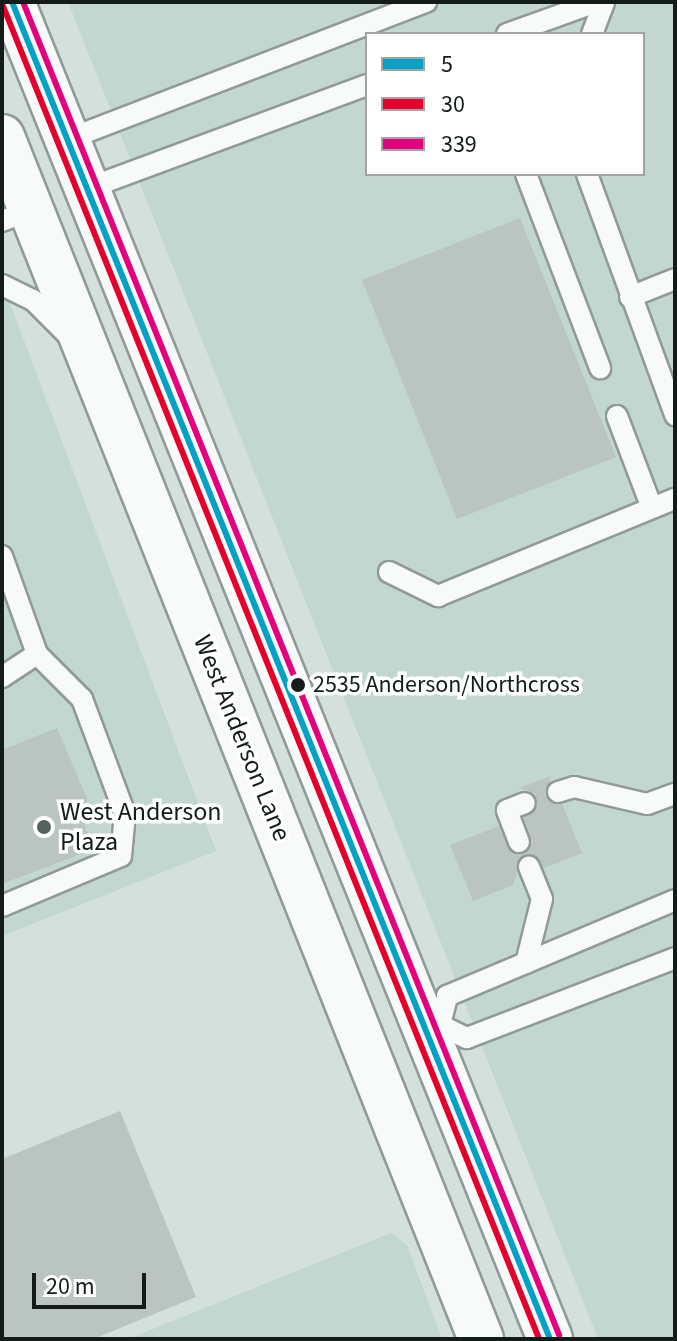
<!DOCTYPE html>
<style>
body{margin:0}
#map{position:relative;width:677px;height:1341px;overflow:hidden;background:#d3e0dc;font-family:"Source Sans 3",sans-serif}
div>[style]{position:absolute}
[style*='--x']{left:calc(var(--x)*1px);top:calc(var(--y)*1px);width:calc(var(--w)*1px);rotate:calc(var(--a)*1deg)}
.built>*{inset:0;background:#c1d7d0}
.building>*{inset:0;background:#bac4c1}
.roads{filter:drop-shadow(2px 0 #909a96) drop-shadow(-2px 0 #909a96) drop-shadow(0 2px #909a96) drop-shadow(0 -2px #909a96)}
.service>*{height:20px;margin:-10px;padding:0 10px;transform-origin:10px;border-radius:10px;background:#f8fafa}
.secondary>*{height:44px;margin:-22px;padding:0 22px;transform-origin:22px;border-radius:22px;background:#f8fafa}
.bus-1>*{height:6px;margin:-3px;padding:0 3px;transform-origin:3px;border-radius:3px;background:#01a2c5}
.bus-2>*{height:6px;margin:-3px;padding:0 3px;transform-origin:3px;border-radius:3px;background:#e4002b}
.bus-3>*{height:6px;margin:-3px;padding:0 3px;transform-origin:3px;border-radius:3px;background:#e5007d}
.dots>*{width:22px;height:22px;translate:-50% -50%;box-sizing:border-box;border:4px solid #fff;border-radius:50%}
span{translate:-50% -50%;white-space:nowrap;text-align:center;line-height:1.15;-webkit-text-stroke:7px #fff;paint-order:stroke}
.bus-label{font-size:24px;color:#141c1a}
.left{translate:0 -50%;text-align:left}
.street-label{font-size:26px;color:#141c1a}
.poi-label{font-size:26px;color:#141c1a}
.frame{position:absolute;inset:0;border:4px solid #141c1a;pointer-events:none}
.legend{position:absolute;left:365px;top:32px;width:280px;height:144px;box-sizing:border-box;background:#fff;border:2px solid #a1a4a3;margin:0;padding:10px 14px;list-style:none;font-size:24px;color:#141c1a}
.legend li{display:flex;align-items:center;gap:16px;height:40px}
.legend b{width:40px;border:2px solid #a1a4a3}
.scale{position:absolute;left:32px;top:1273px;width:114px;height:36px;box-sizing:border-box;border:4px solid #141c1a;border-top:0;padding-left:10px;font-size:24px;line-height:28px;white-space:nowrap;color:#141c1a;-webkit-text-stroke:6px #fff;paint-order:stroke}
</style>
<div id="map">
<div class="built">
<div style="clip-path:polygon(evenodd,68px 2px,675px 2px,675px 1339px,598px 1339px,68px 2px,367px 34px,643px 34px,643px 174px,367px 174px,367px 34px)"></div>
<div style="clip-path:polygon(2px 282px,216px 851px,2px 936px)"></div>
<div style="clip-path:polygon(391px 1233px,407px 1245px,442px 1339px,128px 1339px)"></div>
</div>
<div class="building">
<div style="clip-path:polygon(520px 218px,616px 457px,457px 519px,362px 280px)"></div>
<div style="clip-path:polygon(57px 728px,88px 801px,77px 806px,94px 849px,2px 884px,2px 750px)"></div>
<div style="clip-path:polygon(551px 776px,546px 797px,562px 804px,582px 853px,544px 868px,536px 856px,523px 855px,513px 885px,473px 901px,450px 845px,499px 826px,510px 851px,524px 854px,532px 843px,524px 817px,538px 804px,534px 793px,519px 788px)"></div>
<div style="clip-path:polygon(120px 1111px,196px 1297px,93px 1339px,2px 1339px,2px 1159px)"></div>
</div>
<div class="roads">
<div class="service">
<div style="--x:507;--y:34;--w:95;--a:-19.8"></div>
<div style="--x:592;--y:34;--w:34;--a:-69"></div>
<div style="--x:66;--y:140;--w:386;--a:-21"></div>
<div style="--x:526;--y:174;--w:208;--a:69.1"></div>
<div style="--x:587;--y:174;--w:257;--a:69.9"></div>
<div style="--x:86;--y:189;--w:300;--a:-20.3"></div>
<div style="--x:2;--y:221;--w:30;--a:-21"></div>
<div style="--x:2;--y:285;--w:34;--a:26"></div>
<div style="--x:33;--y:300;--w:49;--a:45"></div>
<div style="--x:630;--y:297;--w:48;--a:-21.8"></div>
<div style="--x:617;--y:416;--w:98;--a:69.2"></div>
<div style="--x:2;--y:556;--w:104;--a:70.3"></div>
<div style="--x:37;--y:654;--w:42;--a:146.7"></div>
<div style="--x:389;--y:572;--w:55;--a:26.1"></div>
<div style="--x:438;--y:596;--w:256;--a:-22.3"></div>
<div style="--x:558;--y:792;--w:17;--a:-17"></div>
<div style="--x:574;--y:787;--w:75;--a:13.1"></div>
<div style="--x:647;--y:804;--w:30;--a:-20"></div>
<div style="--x:519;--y:842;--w:34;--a:-111"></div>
<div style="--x:507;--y:810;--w:19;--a:-21"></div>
<div style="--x:2;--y:906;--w:129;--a:-22.8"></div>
<div style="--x:121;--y:856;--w:42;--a:-84.6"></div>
<div style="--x:125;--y:814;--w:123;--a:-110.5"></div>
<div style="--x:82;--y:699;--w:64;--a:-135"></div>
<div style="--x:526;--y:963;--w:66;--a:-76"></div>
<div style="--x:542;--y:899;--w:35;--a:-112"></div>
<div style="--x:440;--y:1025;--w:30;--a:-76"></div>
<div style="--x:447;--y:996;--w:247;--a:-22.8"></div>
<div style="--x:440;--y:1025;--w:30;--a:26"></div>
<div style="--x:467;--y:1038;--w:223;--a:-21"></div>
</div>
<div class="secondary">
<div style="--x:12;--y:2;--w:1441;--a:68.08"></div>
<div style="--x:2;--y:137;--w:1294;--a:68.27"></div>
</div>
</div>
<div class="bus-1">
<div style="--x:12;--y:2;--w:1441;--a:68.08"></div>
</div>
<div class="bus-2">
<div style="--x:3;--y:6;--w:1437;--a:68.09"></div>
</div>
<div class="bus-3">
<div style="--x:23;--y:2;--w:1437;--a:68.09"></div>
</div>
<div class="dots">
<div style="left:298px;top:685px;background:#141c1a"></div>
<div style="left:44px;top:827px;background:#57615e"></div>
</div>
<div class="bus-label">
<span class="left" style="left:313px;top:685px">2535 Anderson/Northcross</span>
</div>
<div class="street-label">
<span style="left:242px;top:738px;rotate:68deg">West Anderson Lane</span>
</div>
<div class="poi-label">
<span class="left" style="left:60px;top:827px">West Anderson<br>Plaza</span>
</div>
<div class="frame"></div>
<ul class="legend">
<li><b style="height:10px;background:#01a2c5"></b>5</li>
<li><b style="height:10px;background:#e4002b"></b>30</li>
<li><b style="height:10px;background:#e5007d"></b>339</li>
</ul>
<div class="scale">20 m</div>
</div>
